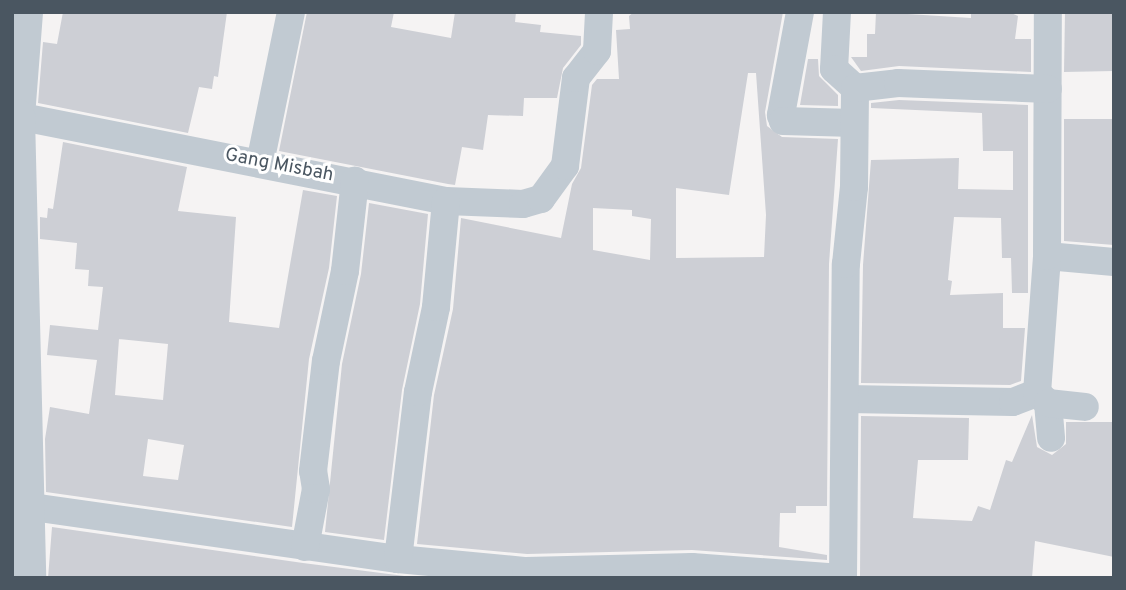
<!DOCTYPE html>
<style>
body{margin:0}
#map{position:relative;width:1126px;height:590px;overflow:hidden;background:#f5f3f3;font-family:Overpass,sans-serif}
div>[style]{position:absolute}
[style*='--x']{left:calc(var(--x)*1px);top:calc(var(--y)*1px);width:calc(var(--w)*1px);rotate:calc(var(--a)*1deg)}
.building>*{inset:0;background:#cdcfd5}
.minor>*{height:28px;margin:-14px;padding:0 14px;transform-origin:14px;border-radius:14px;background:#c1cad2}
.tertiary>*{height:35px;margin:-17.5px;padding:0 17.5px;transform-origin:17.5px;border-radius:17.5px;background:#c1cad2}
span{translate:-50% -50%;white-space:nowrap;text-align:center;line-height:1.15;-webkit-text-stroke:6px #fff;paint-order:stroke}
.street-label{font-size:19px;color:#4a5661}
.frame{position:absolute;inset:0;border:14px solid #4a5661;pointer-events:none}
</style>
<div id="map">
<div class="building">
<div style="clip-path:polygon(63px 12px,227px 12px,218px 77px,214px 76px,212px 89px,199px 87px,188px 133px,38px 103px,43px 42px,57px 44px)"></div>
<div style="clip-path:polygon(307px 12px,394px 12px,391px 27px,451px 38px,455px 12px,516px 12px,515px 22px,541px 25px,540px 32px,581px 36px,581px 45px,563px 68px,557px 98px,524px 98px,523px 116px,488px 115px,483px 150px,462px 147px,455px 185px,448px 184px,279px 151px)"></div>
<div style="clip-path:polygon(evenodd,634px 12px,783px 12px,765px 112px,767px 126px,782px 137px,838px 139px,829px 264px,827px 506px,796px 506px,796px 513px,780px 513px,779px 547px,827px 555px,827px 560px,692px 550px,527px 554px,417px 544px,434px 395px,453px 309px,461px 218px,561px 238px,572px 184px,581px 168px,592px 85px,597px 79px,619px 79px,616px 30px,630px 29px,629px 16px,634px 12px,748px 73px,756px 73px,766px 215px,764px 257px,676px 258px,676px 188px,729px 195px,748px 73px,634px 12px,593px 208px,632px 210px,632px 216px,651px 219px,650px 260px,593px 250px,593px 208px)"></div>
<div style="clip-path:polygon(876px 12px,971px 18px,971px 12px,1009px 12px,1018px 16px,1015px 39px,1031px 39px,1031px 72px,899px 66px,861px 71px,851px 57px,867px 57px,867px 34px,875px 34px)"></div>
<div style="clip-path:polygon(1065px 12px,1114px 12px,1114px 71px,1064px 72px)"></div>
<div style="clip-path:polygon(808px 59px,818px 59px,819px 76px,838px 95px,838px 106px,800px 105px)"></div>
<div style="clip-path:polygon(899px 100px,1028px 105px,1028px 293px,1012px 293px,1011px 258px,1002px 258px,1001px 218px,954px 217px,948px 280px,952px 281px,950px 295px,1003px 293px,1003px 328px,1025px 328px,1021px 381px,1010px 385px,861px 383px,863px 265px,871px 160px,959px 158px,958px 189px,1013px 190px,1013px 151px,983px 151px,982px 113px,871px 108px,871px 103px)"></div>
<div style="clip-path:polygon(1064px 119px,1114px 119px,1114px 245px,1064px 241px)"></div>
<div style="clip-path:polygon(evenodd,63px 142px,187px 167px,178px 211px,236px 217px,229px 322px,279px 328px,303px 190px,337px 196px,329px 268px,309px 359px,292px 527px,46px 492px,45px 439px,50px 407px,89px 414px,97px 360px,47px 355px,50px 325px,98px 330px,103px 287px,88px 286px,89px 270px,75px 269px,77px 243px,40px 239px,40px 217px,47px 218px,48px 208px,53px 209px,63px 142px,119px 339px,168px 344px,163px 400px,115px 395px,119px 339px,63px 142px,148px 439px,184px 445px,178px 480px,143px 476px,148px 439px)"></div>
<div style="clip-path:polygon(369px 203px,428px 214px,420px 304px,402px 390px,384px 540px,325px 532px,342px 364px,361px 274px)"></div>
<div style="clip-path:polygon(1032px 415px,1037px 447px,1052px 455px,1066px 444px,1066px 422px,1114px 422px,1114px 557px,1035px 541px,1032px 578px,860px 578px,861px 416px,969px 418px,968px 460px,918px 460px,913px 518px,972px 521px,978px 506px,990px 510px,1006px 460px,1012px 462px)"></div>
<div style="clip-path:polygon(52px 527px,303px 563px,420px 578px,48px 578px)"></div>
</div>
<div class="minor">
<div style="--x:800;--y:12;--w:105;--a:100.5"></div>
<div style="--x:781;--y:115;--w:6;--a:72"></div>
<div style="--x:783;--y:121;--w:71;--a:1.6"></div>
<div style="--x:837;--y:12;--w:57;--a:93"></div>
<div style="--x:834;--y:69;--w:28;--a:42"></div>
<div style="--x:17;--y:116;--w:437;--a:11.2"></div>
<div style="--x:446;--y:201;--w:77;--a:2.2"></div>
<div style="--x:523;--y:204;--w:19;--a:-16"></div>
<div style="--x:541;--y:199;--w:41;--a:-54"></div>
<div style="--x:565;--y:166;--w:89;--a:-82.9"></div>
<div style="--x:576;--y:78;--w:34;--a:-52"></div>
<div style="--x:597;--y:51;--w:39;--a:-87"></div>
<div style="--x:260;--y:163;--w:154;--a:-78.4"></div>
<div style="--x:1047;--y:256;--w:67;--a:5.1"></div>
<div style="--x:1037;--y:393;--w:15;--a:42"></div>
<div style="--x:1048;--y:403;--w:35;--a:85"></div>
<div style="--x:848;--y:399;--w:165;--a:1"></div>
<div style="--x:1013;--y:402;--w:26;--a:-21"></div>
<div style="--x:1037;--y:393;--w:137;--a:-85.8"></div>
<div style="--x:1047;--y:256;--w:244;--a:-89.8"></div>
<div style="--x:1048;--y:403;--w:37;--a:6"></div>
<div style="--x:25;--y:506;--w:377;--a:8.1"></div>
<div style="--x:398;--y:559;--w:129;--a:5.4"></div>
<div style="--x:526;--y:571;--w:166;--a:-1.4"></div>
<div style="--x:692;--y:567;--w:149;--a:4.2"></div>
<div style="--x:305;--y:547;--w:59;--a:-79.3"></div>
<div style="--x:316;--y:489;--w:18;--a:-99"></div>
<div style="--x:313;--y:471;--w:111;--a:-83.3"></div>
<div style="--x:326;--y:361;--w:92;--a:-78.1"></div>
<div style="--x:345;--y:271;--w:91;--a:-83.7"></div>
<div style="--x:398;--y:559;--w:168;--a:-83.2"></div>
<div style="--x:418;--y:392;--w:87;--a:-78"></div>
<div style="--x:436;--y:307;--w:106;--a:-84.6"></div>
<div style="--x:843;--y:578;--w:314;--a:-89.5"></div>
<div style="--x:846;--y:264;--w:77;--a:-84.1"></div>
<div style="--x:854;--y:187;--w:99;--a:-89.4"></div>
<div style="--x:855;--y:88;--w:43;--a:-6.6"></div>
<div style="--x:898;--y:83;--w:150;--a:2.3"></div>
</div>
<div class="tertiary">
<div style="--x:25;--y:12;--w:104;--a:94.4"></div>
<div style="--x:17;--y:116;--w:462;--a:88.6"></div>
</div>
<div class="street-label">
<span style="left:279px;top:166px;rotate:11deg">Gang Misbah</span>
</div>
<div class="frame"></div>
</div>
